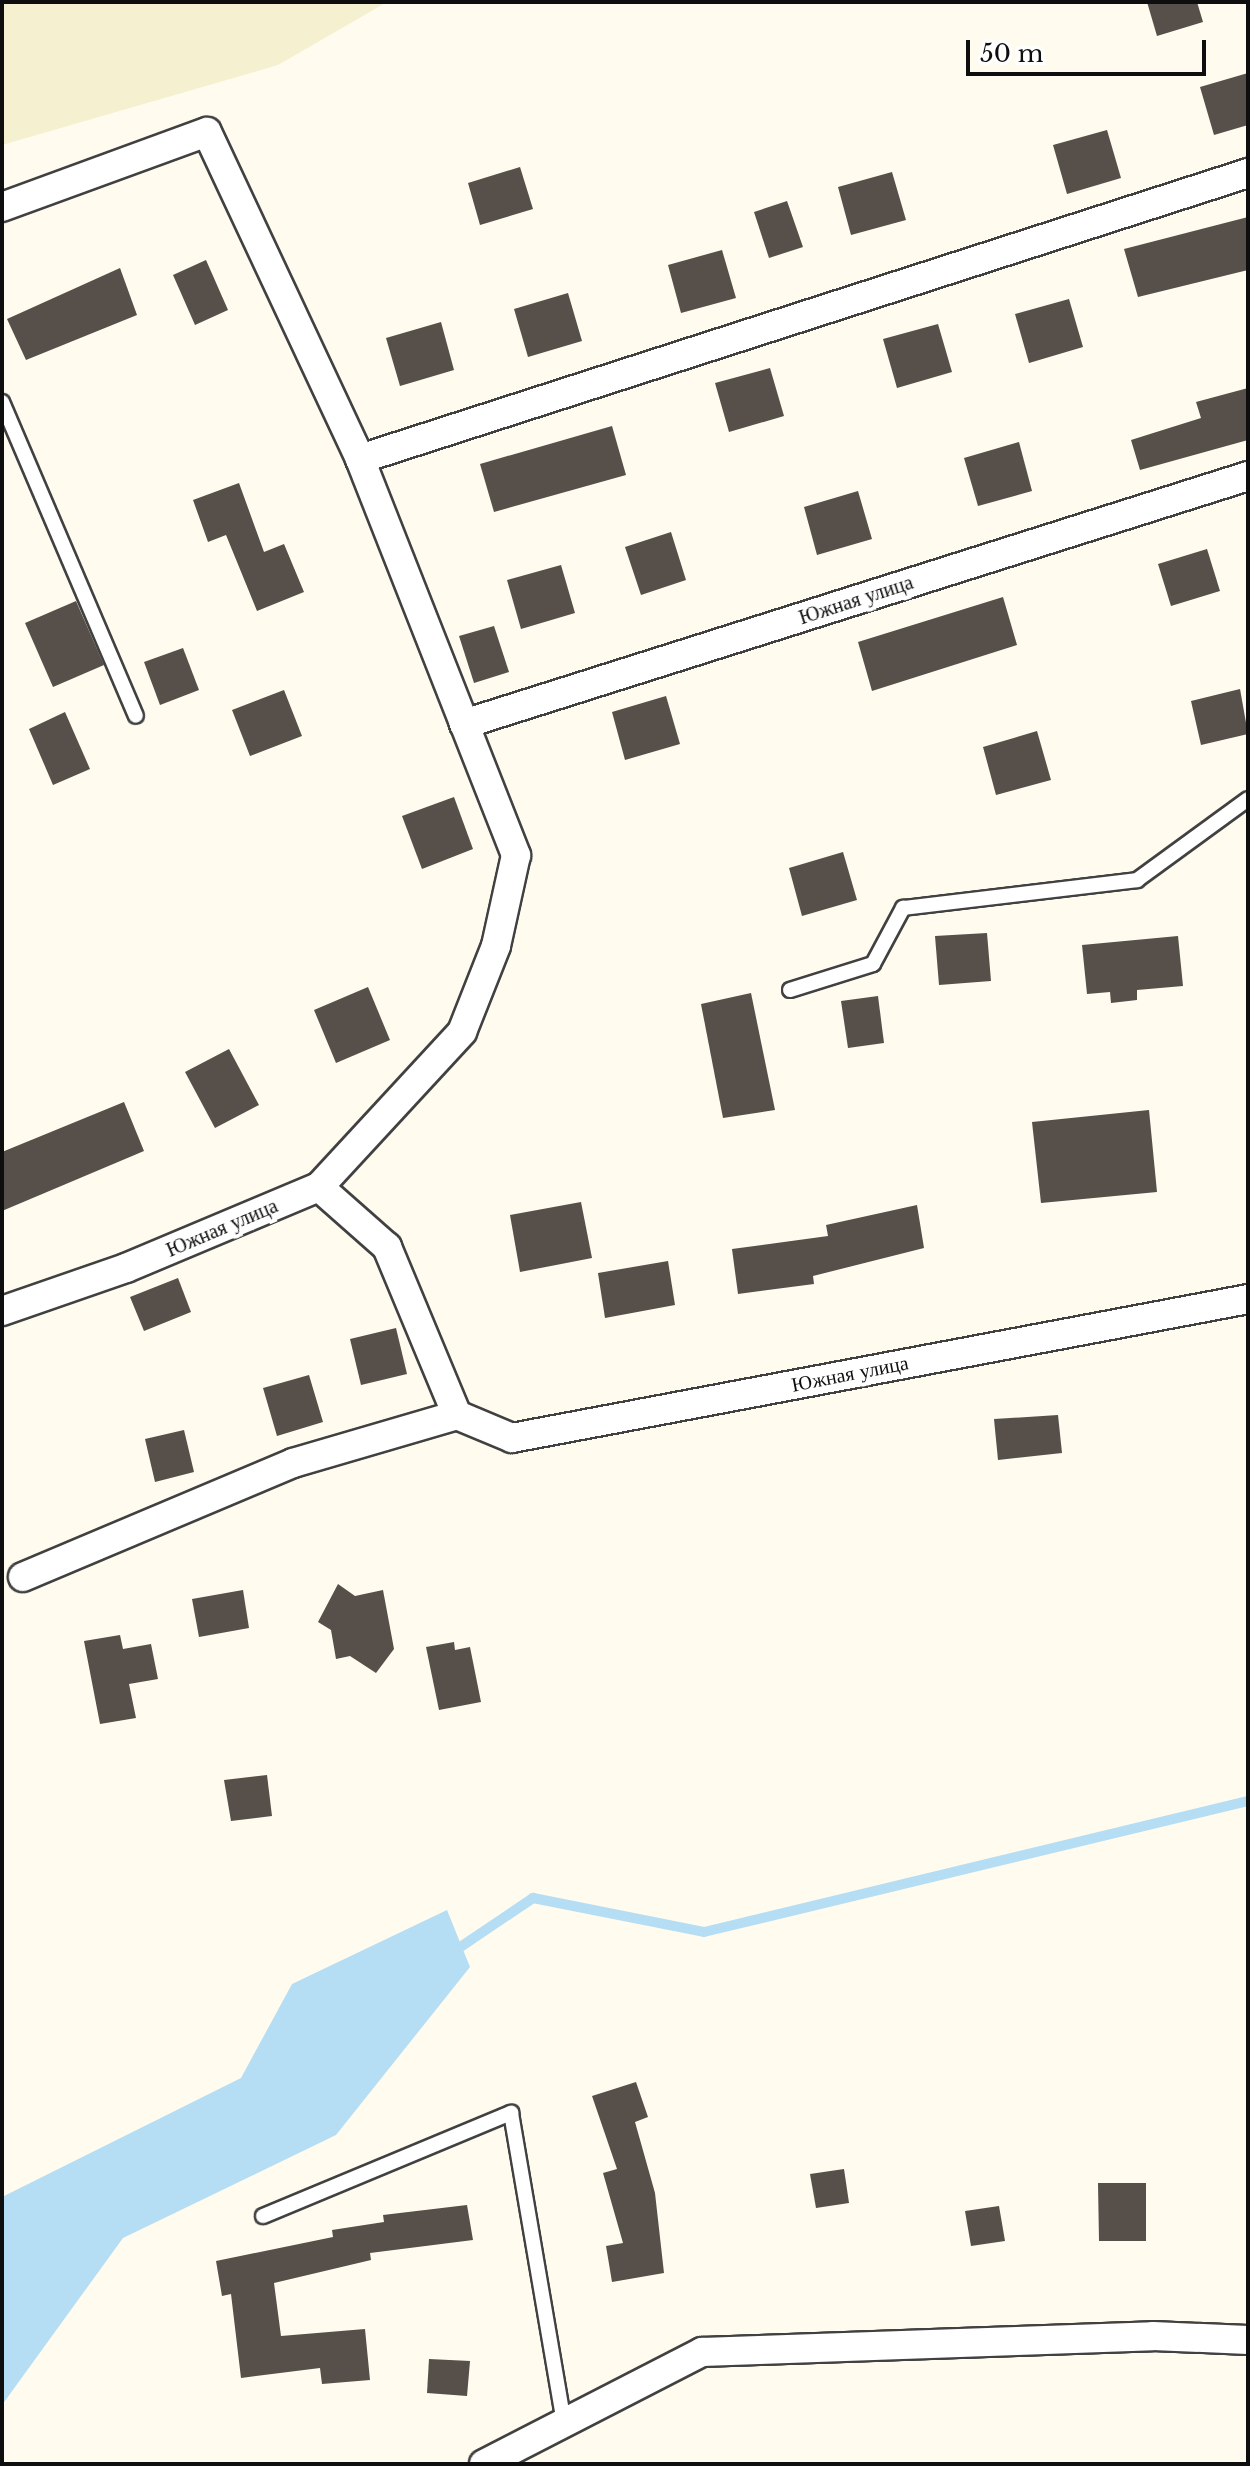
<!DOCTYPE html>
<meta charset="utf-8">
<style>
body{margin:0}
#map{position:relative;width:1250px;height:2466px;overflow:hidden;background:#fffbef;font-family:"Libre Baskerville",serif}
div>[style]{position:absolute}
[style*='--x']{left:calc(var(--x)*1px);top:calc(var(--y)*1px);width:calc(var(--w)*1px);rotate:calc(var(--a)*1deg)}
.farmland>*{inset:0;background:#f4f0d0}
.water>*{inset:0;background:#b5def4}
.stream>*{height:10px;margin:-5px;padding:0 5px;transform-origin:5px;border-radius:5px;background:#b5def4}
.building>*{inset:0;background:#564f4a}
.roads{filter:drop-shadow(2px 0 #414141) drop-shadow(-2px 0 #414141) drop-shadow(0 2px #414141) drop-shadow(0 -2px #414141)}
.lane>*{height:14px;margin:-7px;padding:0 7px;transform-origin:7px;border-radius:7px;background:#fff}
.street>*{height:28px;margin:-14px;padding:0 14px;transform-origin:14px;border-radius:14px;background:#fff}
span{translate:-50% -50%;white-space:nowrap;text-align:center;line-height:1.15;-webkit-text-stroke:8px #fff;paint-order:stroke}
.street-label{font-size:20px;color:#0e0e0e}
.frame{position:absolute;inset:0;border:4px solid #0e0e0e;pointer-events:none}
.scale{position:absolute;left:966px;top:40px;width:240px;height:36px;box-sizing:border-box;border:4px solid #0e0e0e;border-top:0;padding-left:10px;font-size:24px;line-height:28px;white-space:nowrap;color:#0e0e0e;-webkit-text-stroke:6px #fff;paint-order:stroke}
</style>
<div id="map">
<div class="farmland">
<div style="clip-path:polygon(2px 2px,387px 2px,278px 65px,2px 145px)"></div>
</div>
<div class="water">
<div style="clip-path:polygon(447px 1910px,470px 1967px,336px 2135px,123px 2238px,2px 2405px,2px 2197px,241px 2078px,292px 1984px)"></div>
</div>
<div class="stream">
<div style="--x:453;--y:1952;--w:97;--a:-34"></div>
<div style="--x:533;--y:1898;--w:174;--a:11.2"></div>
<div style="--x:704;--y:1932;--w:560;--a:-13.54"></div>
</div>
<div class="building">
<div style="clip-path:polygon(1147px 2px,1197px 2px,1203px 22px,1157px 36px)"></div>
<div style="clip-path:polygon(1248px 73px,1248px 125px,1214px 135px,1200px 87px)"></div>
<div style="clip-path:polygon(1107px 130px,1121px 178px,1067px 194px,1053px 145px)"></div>
<div style="clip-path:polygon(520px 167px,533px 209px,480px 225px,468px 183px)"></div>
<div style="clip-path:polygon(892px 172px,906px 220px,851px 235px,838px 187px)"></div>
<div style="clip-path:polygon(787px 201px,803px 247px,769px 258px,754px 212px)"></div>
<div style="clip-path:polygon(1248px 217px,1248px 270px,1138px 297px,1124px 249px)"></div>
<div style="clip-path:polygon(722px 250px,736px 298px,681px 313px,668px 265px)"></div>
<div style="clip-path:polygon(206px 260px,228px 310px,195px 325px,173px 275px)"></div>
<div style="clip-path:polygon(120px 268px,137px 315px,26px 360px,7px 319px)"></div>
<div style="clip-path:polygon(568px 293px,582px 341px,528px 357px,514px 309px)"></div>
<div style="clip-path:polygon(1069px 299px,1083px 347px,1029px 363px,1015px 314px)"></div>
<div style="clip-path:polygon(441px 322px,454px 370px,400px 386px,386px 338px)"></div>
<div style="clip-path:polygon(938px 324px,952px 372px,897px 388px,883px 339px)"></div>
<div style="clip-path:polygon(770px 368px,784px 416px,729px 432px,715px 383px)"></div>
<div style="clip-path:polygon(1248px 388px,1248px 440px,1140px 470px,1131px 440px,1201px 418px,1196px 402px)"></div>
<div style="clip-path:polygon(612px 426px,626px 475px,494px 512px,480px 464px)"></div>
<div style="clip-path:polygon(1019px 442px,1032px 491px,978px 506px,964px 458px)"></div>
<div style="clip-path:polygon(239px 483px,264px 552px,284px 544px,304px 592px,257px 611px,226px 535px,208px 542px,193px 500px)"></div>
<div style="clip-path:polygon(858px 491px,872px 539px,817px 555px,804px 507px)"></div>
<div style="clip-path:polygon(671px 532px,686px 580px,641px 595px,625px 547px)"></div>
<div style="clip-path:polygon(1207px 549px,1220px 591px,1171px 606px,1158px 564px)"></div>
<div style="clip-path:polygon(561px 565px,575px 613px,521px 629px,507px 580px)"></div>
<div style="clip-path:polygon(1003px 597px,1017px 645px,872px 691px,858px 642px)"></div>
<div style="clip-path:polygon(76px 601px,104px 665px,53px 687px,25px 623px)"></div>
<div style="clip-path:polygon(494px 626px,509px 672px,474px 683px,459px 636px)"></div>
<div style="clip-path:polygon(183px 648px,199px 690px,160px 705px,144px 662px)"></div>
<div style="clip-path:polygon(1240px 689px,1248px 734px,1201px 745px,1191px 701px)"></div>
<div style="clip-path:polygon(284px 690px,302px 736px,250px 756px,232px 710px)"></div>
<div style="clip-path:polygon(666px 696px,680px 744px,625px 760px,612px 712px)"></div>
<div style="clip-path:polygon(65px 712px,90px 769px,53px 785px,29px 729px)"></div>
<div style="clip-path:polygon(1037px 731px,1051px 780px,996px 795px,983px 747px)"></div>
<div style="clip-path:polygon(454px 797px,473px 849px,422px 869px,402px 816px)"></div>
<div style="clip-path:polygon(843px 852px,857px 900px,802px 916px,789px 868px)"></div>
<div style="clip-path:polygon(987px 933px,991px 981px,939px 985px,935px 936px)"></div>
<div style="clip-path:polygon(1178px 936px,1183px 986px,1137px 990px,1137px 1000px,1111px 1003px,1110px 992px,1087px 994px,1082px 945px)"></div>
<div style="clip-path:polygon(368px 987px,390px 1040px,336px 1063px,314px 1010px)"></div>
<div style="clip-path:polygon(751px 993px,775px 1110px,723px 1118px,701px 1004px)"></div>
<div style="clip-path:polygon(878px 996px,884px 1043px,848px 1048px,841px 1001px)"></div>
<div style="clip-path:polygon(229px 1049px,259px 1105px,215px 1128px,185px 1072px)"></div>
<div style="clip-path:polygon(124px 1102px,144px 1151px,2px 1211px,2px 1152px)"></div>
<div style="clip-path:polygon(1149px 1110px,1157px 1192px,1041px 1203px,1032px 1122px)"></div>
<div style="clip-path:polygon(581px 1202px,592px 1258px,520px 1272px,510px 1215px)"></div>
<div style="clip-path:polygon(917px 1205px,924px 1248px,813px 1276px,814px 1284px,738px 1294px,732px 1249px,828px 1236px,826px 1225px)"></div>
<div style="clip-path:polygon(668px 1261px,675px 1305px,605px 1318px,598px 1273px)"></div>
<div style="clip-path:polygon(178px 1278px,191px 1312px,144px 1331px,130px 1297px)"></div>
<div style="clip-path:polygon(396px 1328px,407px 1374px,361px 1385px,350px 1339px)"></div>
<div style="clip-path:polygon(309px 1375px,323px 1422px,277px 1436px,263px 1388px)"></div>
<div style="clip-path:polygon(1058px 1415px,1062px 1453px,998px 1460px,994px 1419px)"></div>
<div style="clip-path:polygon(184px 1430px,194px 1472px,155px 1482px,145px 1439px)"></div>
<div style="clip-path:polygon(338px 1584px,355px 1596px,383px 1590px,394px 1649px,376px 1673px,350px 1656px,336px 1659px,331px 1630px,318px 1622px)"></div>
<div style="clip-path:polygon(243px 1590px,249px 1628px,199px 1637px,192px 1599px)"></div>
<div style="clip-path:polygon(120px 1635px,123px 1649px,151px 1644px,158px 1679px,129px 1684px,136px 1718px,100px 1724px,84px 1641px)"></div>
<div style="clip-path:polygon(454px 1642px,455px 1650px,470px 1647px,481px 1702px,439px 1710px,426px 1647px)"></div>
<div style="clip-path:polygon(267px 1775px,272px 1816px,231px 1821px,224px 1780px)"></div>
<div style="clip-path:polygon(636px 2082px,648px 2117px,635px 2122px,655px 2193px,664px 2273px,612px 2282px,606px 2246px,623px 2243px,603px 2173px,617px 2169px,592px 2096px)"></div>
<div style="clip-path:polygon(844px 2169px,849px 2203px,816px 2208px,810px 2174px)"></div>
<div style="clip-path:polygon(1098px 2183px,1146px 2183px,1146px 2241px,1099px 2241px)"></div>
<div style="clip-path:polygon(467px 2205px,473px 2240px,370px 2253px,371px 2260px,274px 2283px,281px 2336px,365px 2329px,370px 2380px,322px 2384px,320px 2368px,241px 2378px,231px 2294px,222px 2296px,216px 2261px,333px 2237px,332px 2230px,384px 2222px,383px 2215px)"></div>
<div style="clip-path:polygon(999px 2206px,1005px 2241px,971px 2246px,965px 2211px)"></div>
<div style="clip-path:polygon(429px 2359px,470px 2361px,467px 2396px,427px 2393px)"></div>
</div>
<div class="roads">
<div class="lane">
<div style="--x:2;--y:402;--w:341;--a:66.9"></div>
<div style="--x:790;--y:990;--w:87;--a:-17.4"></div>
<div style="--x:873;--y:964;--w:64;--a:-61.8"></div>
<div style="--x:903;--y:908;--w:236;--a:-6.8"></div>
<div style="--x:1137;--y:880;--w:137;--a:-36.1"></div>
<div style="--x:263;--y:2216;--w:269;--a:-22.6"></div>
<div style="--x:511;--y:2113;--w:314;--a:80.3"></div>
</div>
<div class="street">
<div style="--x:2;--y:207;--w:218;--a:-20.1"></div>
<div style="--x:207;--y:132;--w:361;--a:64.9"></div>
<div style="--x:360;--y:459;--w:426;--a:68.5"></div>
<div style="--x:516;--y:855;--w:93;--a:102.4"></div>
<div style="--x:496;--y:946;--w:92;--a:111.6"></div>
<div style="--x:462;--y:1032;--w:211;--a:132.7"></div>
<div style="--x:360;--y:459;--w:933;--a:-17.85"></div>
<div style="--x:464;--y:724;--w:822;--a:-17.55"></div>
<div style="--x:2;--y:1311;--w:131;--a:-19.1"></div>
<div style="--x:126;--y:1268;--w:209;--a:-22.8"></div>
<div style="--x:319;--y:1187;--w:91;--a:41.4"></div>
<div style="--x:387;--y:1247;--w:182;--a:67.4"></div>
<div style="--x:23;--y:1577;--w:293;--a:-22.9"></div>
<div style="--x:293;--y:1463;--w:171;--a:-16.3"></div>
<div style="--x:457;--y:1415;--w:60;--a:22.7"></div>
<div style="--x:512;--y:1438;--w:749;--a:-10.69"></div>
<div style="--x:484;--y:2464;--w:245;--a:-27.2"></div>
<div style="--x:702;--y:2352;--w:451;--a:-2"></div>
<div style="--x:1153;--y:2336;--w:95;--a:2.4"></div>
</div>
</div>
<div class="street-label">
<span style="left:856px;top:600px;rotate:-18deg">Южная улица</span>
<span style="left:222px;top:1228px;rotate:-23deg">Южная улица</span>
<span style="left:850px;top:1374px;rotate:-11deg">Южная улица</span>
</div>
<div class="frame"></div>
<div class="scale">50 m</div>
</div>
